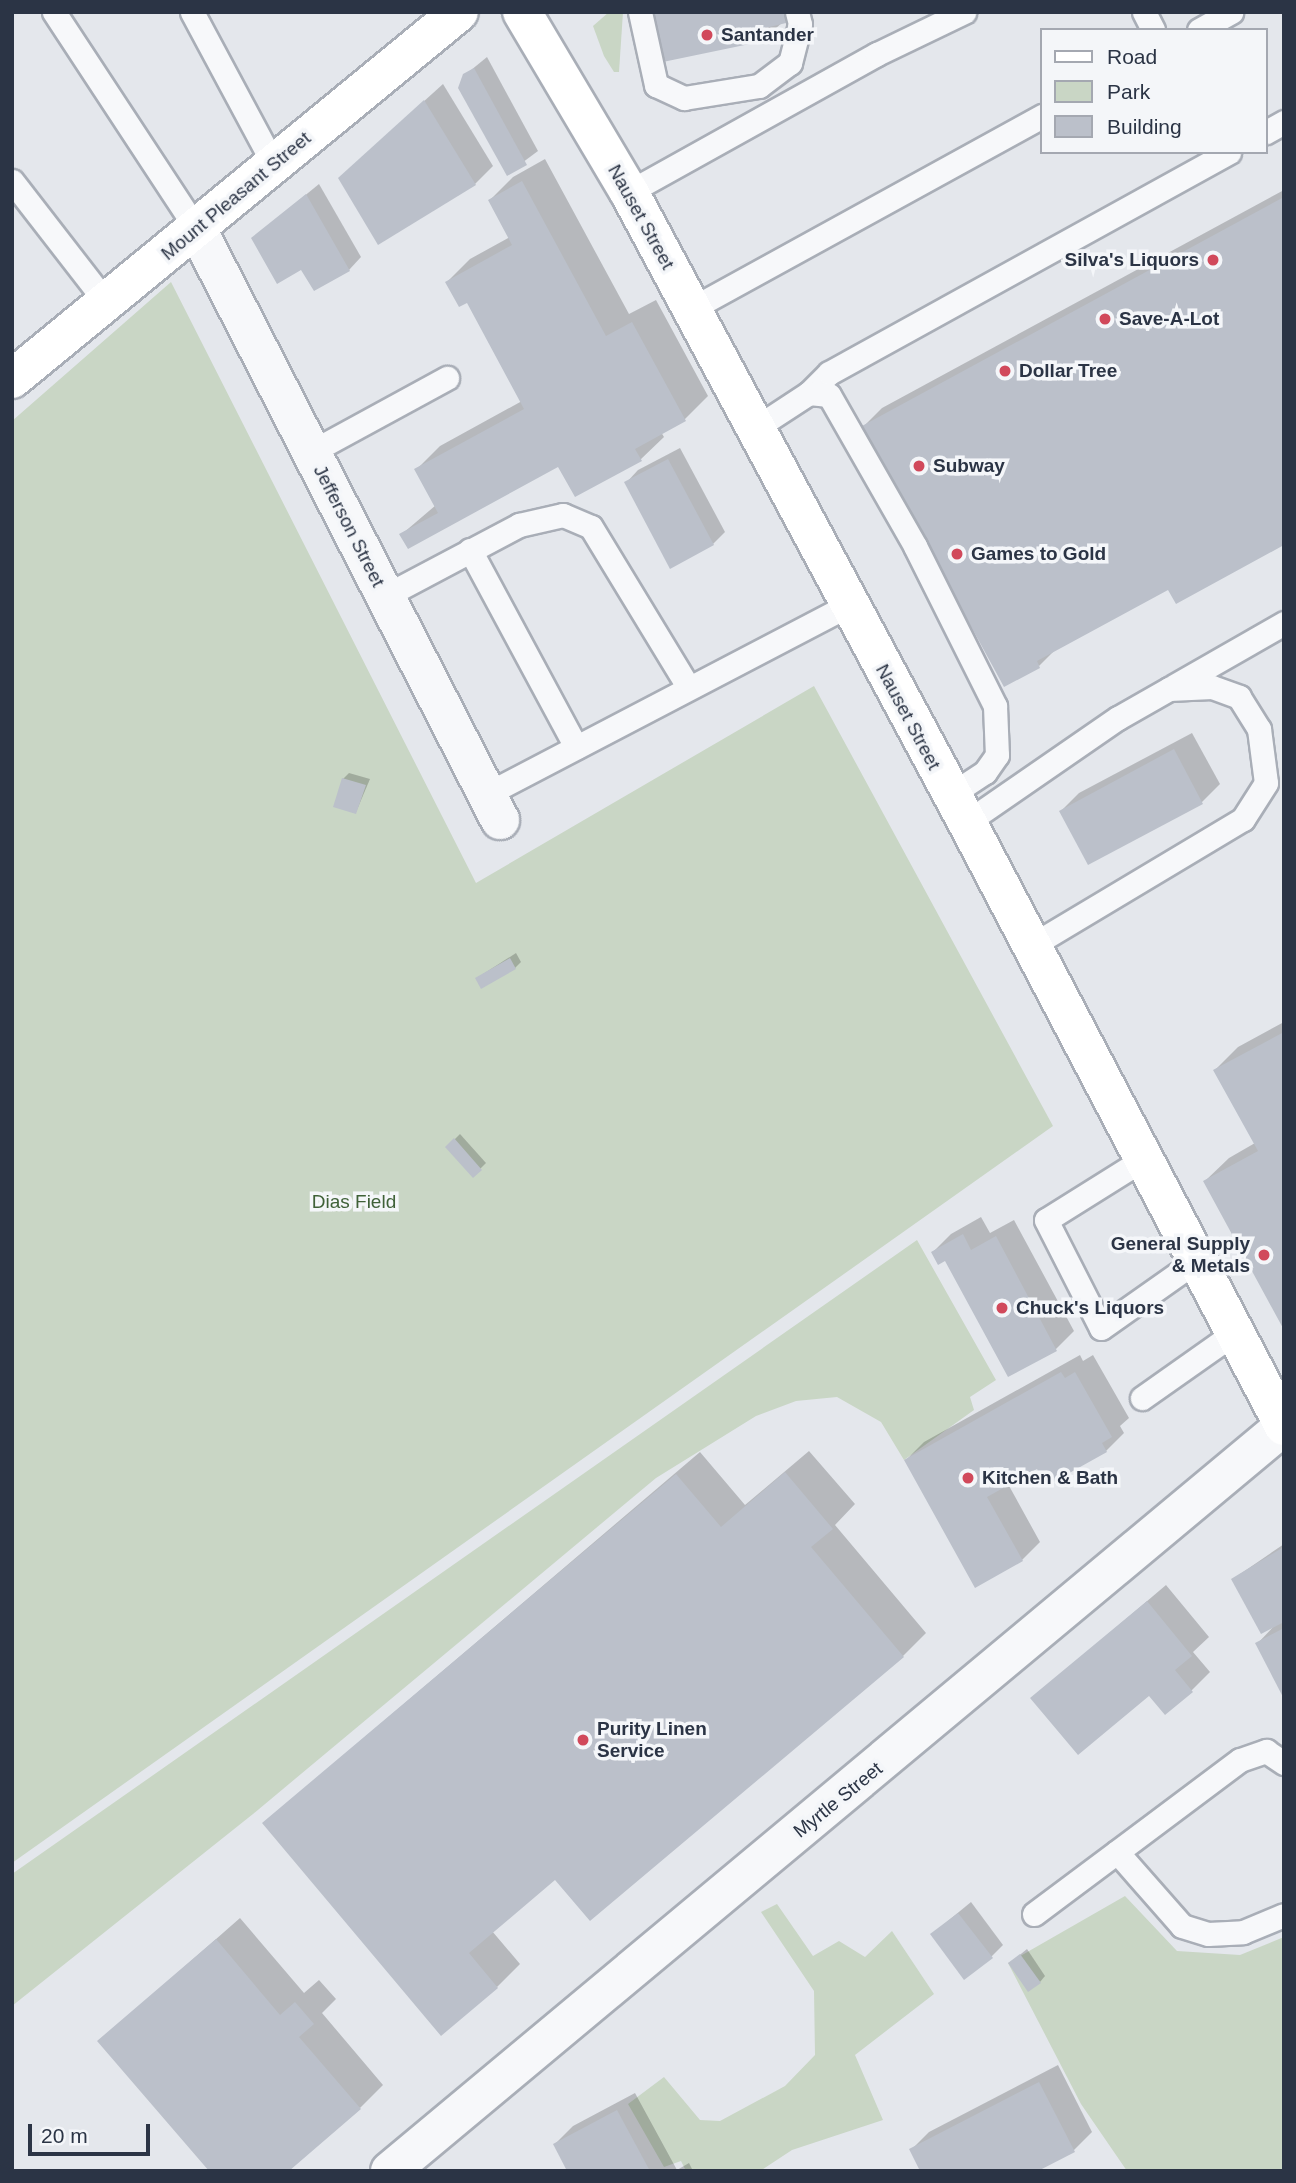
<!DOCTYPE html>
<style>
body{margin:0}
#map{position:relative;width:1296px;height:2183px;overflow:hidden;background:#e4e7ec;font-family:Arial,sans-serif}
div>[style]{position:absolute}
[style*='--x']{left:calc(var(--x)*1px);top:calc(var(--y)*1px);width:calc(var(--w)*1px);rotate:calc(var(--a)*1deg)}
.green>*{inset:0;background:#c9d6c5}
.shadow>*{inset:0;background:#0003}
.building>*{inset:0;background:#bbc0ca}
.roads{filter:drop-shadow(2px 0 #a9aeb7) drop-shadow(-2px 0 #a9aeb7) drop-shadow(0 2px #a9aeb7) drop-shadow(0 -2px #a9aeb7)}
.service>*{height:23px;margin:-11.5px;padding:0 11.5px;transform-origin:11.5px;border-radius:11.5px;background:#f7f8fa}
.minor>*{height:38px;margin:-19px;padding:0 19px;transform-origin:19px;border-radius:19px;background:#f7f8fa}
.secondary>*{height:38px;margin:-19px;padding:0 19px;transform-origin:19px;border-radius:19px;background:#fff}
.dots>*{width:19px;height:19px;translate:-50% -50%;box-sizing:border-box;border:4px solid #f4f6f9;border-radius:50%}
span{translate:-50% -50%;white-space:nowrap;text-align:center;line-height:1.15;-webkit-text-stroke:7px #f4f6f9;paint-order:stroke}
.poi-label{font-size:19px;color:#2b3445;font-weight:700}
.left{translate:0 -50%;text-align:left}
.right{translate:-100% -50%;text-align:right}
.street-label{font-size:19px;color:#2b3445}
.park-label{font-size:19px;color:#3f6138}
.frame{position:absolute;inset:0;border:14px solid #2b3445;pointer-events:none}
.legend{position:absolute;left:1040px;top:28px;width:228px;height:126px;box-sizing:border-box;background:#f4f6f9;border:2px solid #a4a8b1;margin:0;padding:9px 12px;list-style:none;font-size:21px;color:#2b3445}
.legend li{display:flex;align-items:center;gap:14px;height:35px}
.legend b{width:35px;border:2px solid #a4a8b1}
.scale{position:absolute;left:28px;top:2124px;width:122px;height:32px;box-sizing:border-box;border:4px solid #2b3445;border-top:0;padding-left:9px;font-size:21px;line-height:24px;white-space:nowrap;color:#2b3445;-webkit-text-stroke:5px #f4f6f9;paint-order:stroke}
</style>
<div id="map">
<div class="green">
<div style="clip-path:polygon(609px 12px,623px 12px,619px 72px,614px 72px,604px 56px,593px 26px)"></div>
<div style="clip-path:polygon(171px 282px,476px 883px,814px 686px,1053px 1126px,12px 1863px,12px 421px)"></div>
<div style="clip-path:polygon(917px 1240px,996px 1380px,970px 1397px,974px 1410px,904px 1460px,881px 1422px,837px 1397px,796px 1401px,756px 1416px,656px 1478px,253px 1814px,12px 2006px,12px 1874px)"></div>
<div style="clip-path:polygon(1125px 1896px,1177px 1951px,1240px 1955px,1284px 1937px,1284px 2171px,1127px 2171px,1081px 2104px,1008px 1963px)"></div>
<div style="clip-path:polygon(777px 1904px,813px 1956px,839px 1941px,865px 1957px,892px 1931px,934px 1994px,855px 2055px,883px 2120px,792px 2150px,760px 2171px,686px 2171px,681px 2161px,664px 2167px,628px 2104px,664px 2077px,700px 2120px,720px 2121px,785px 2086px,815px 2055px,814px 1991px,761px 1912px)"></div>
</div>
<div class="shadow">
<div style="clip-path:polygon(649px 12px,795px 12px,763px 39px)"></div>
<div style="clip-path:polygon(487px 57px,538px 151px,507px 174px,465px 75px)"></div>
<div style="clip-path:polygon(443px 84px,493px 166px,475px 184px,359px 160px)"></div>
<div style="clip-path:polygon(545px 159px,629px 314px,656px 300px,708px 396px,685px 419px,661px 432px,664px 437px,640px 460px,559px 465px,402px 534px,436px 505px,416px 470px,440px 446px,522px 401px,468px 301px,447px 282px,470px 259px,510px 237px,490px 200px,513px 177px)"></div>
<div style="clip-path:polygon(319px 184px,361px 257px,349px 270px,302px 268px,253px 238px)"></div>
<div style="clip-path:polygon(1284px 190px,1284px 543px,1169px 587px,1057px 648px,1039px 666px,864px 426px,882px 408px)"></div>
<div style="clip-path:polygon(680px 448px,725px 532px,713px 544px,626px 483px,638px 470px)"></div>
<div style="clip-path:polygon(1192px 733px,1220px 784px,1202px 802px,1061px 811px,1079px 793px)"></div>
<div style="clip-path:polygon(349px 773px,370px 779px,356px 812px,343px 779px)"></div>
<div style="clip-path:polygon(516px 953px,521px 962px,515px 968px,477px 978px)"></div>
<div style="clip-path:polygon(1284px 1022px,1284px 1326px,1205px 1181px,1229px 1158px,1255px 1143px,1215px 1070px,1238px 1047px)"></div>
<div style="clip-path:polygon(460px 1134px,486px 1163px,473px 1176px,447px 1147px)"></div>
<div style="clip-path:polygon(981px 1217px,990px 1233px,1014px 1220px,1074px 1331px,1056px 1349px,1009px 1375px,946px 1259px,933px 1252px,951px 1234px)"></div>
<div style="clip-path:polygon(1080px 1355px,1083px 1361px,1093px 1355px,1129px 1418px,1120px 1426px,1124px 1433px,1106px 1451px,1038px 1467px,1008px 1484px,1040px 1542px,1022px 1560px,906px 1460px,924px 1442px)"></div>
<div style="clip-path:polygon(809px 1451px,855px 1504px,835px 1525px,926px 1633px,903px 1656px,555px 1878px,492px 1931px,520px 1964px,497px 1987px,264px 1823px,700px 1452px,745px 1505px)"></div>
<div style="clip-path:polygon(1284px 1544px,1284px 1695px,1257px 1644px,1275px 1625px,1233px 1579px)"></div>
<div style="clip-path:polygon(1166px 1585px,1209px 1637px,1193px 1652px,1210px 1672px,1192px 1690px,1166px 1712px,1150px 1693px,1033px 1698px)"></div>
<div style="clip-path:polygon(971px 1902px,1003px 1945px,991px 1957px,932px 1934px)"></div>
<div style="clip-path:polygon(240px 1918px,304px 1993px,319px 1980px,336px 1999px,322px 2013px,383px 2085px,360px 2108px,100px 2041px)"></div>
<div style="clip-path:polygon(1027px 1949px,1045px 1976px,1040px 1982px,1010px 1963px)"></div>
<div style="clip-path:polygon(1058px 2065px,1092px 2132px,1074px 2150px,1034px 2171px,911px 2150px,929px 2132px)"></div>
<div style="clip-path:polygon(635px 2093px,677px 2170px,689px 2163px,693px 2171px,569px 2171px,555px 2144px,573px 2126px)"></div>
</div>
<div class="building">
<div style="clip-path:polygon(648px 12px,784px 12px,786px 23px,761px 29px,764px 41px,658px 63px)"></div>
<div style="clip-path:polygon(474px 68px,527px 165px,507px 176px,458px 88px,463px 74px)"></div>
<div style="clip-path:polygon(424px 100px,476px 185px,378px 245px,338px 178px)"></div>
<div style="clip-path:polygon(522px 181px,606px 336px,632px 322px,686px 421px,635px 449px,642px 461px,575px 497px,558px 467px,408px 549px,399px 534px,438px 513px,414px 469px,524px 409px,467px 303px,459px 307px,445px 282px,512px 245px,488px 200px)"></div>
<div style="clip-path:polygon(306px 194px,350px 271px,314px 291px,301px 270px,277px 284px,251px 238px)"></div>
<div style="clip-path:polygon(1284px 197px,1284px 545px,1176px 604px,1168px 590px,1037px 661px,1040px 668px,1004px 687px,862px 426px)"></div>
<div style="clip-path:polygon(668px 459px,714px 545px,670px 569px,624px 482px)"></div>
<div style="clip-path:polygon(1174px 749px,1203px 804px,1088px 865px,1059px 811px)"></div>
<div style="clip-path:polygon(342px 778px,366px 785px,356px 814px,333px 807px)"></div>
<div style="clip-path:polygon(510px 958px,516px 969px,481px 989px,475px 978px)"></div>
<div style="clip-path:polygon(1284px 1032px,1284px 1330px,1203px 1181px,1258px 1151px,1213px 1070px)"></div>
<div style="clip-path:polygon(454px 1138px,482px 1170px,473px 1178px,445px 1147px)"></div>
<div style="clip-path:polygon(963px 1234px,971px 1250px,996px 1236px,1057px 1351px,1008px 1377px,945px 1261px,938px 1265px,931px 1252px)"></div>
<div style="clip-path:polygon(1061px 1372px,1065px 1378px,1075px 1372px,1112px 1437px,1102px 1443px,1107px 1452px,1046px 1486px,1037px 1469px,987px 1497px,1023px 1561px,975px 1588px,904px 1460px)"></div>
<div style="clip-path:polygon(785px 1472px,833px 1529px,811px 1547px,904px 1657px,590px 1921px,555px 1880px,469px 1953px,498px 1988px,441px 2036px,262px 1823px,676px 1474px,721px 1527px)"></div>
<div style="clip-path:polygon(1282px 1548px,1284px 1622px,1261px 1634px,1231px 1579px)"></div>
<div style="clip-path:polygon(1147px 1601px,1192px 1656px,1175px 1670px,1193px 1692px,1165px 1715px,1149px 1696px,1078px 1755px,1030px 1698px)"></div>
<div style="clip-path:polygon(1284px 1628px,1284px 1699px,1255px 1643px)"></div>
<div style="clip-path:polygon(958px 1913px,993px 1958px,964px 1980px,930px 1934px)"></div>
<div style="clip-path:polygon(216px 1939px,280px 2015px,295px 2002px,314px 2024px,299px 2037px,361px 2109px,289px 2171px,209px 2171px,97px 2041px)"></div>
<div style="clip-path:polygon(1020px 1954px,1041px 1983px,1028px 1992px,1008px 1963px)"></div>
<div style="clip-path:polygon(1039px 2082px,1075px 2152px,1038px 2171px,920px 2171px,909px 2149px)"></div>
<div style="clip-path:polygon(617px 2110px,650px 2171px,567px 2171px,553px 2144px)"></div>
</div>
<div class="roads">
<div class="service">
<div style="--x:54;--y:12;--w:262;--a:56.7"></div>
<div style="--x:192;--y:12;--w:174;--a:61.8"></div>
<div style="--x:640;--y:12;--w:75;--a:77.6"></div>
<div style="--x:656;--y:85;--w:31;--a:25"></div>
<div style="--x:684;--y:98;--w:76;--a:-9.1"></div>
<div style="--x:759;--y:86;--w:39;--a:-37"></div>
<div style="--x:790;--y:63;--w:40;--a:-75.6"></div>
<div style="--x:800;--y:24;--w:12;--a:-104"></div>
<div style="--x:1144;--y:12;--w:20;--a:63"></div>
<div style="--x:1199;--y:30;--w:37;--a:-29"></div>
<div style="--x:1266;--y:132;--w:21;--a:-29"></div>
<div style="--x:12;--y:181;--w:153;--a:52.2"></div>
<div style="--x:629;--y:192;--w:284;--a:-29.1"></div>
<div style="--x:877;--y:54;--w:97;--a:-25.8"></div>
<div style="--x:691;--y:309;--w:401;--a:-28.8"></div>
<div style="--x:809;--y:393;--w:28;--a:-45"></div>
<div style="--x:829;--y:373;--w:457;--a:-28.9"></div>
<div style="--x:754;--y:429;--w:66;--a:-33.2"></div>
<div style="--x:809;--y:393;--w:20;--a:6"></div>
<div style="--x:829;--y:395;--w:174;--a:60.3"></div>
<div style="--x:915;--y:546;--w:179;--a:63.4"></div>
<div style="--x:995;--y:706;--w:49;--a:87.7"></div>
<div style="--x:997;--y:755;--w:21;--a:125"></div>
<div style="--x:985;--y:772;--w:42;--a:146.7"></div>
<div style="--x:311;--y:452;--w:155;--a:-28.6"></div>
<div style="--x:470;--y:550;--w:224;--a:61.7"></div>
<div style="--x:385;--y:596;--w:152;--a:-27.9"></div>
<div style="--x:519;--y:525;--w:45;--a:-12.8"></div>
<div style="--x:563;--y:515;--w:30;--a:23"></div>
<div style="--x:591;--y:527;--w:188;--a:58.7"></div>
<div style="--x:1174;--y:686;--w:127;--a:-29.8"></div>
<div style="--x:487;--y:794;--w:407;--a:-27.6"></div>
<div style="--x:967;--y:822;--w:183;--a:-34.6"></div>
<div style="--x:1118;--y:718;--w:59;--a:-29.6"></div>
<div style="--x:1169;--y:689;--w:43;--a:-2.7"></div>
<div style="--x:1212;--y:687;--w:29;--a:20"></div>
<div style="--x:1239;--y:697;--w:38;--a:58"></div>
<div style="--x:1259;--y:729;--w:54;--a:82.6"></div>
<div style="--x:1266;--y:783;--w:43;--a:122.6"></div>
<div style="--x:1243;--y:819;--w:249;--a:149.1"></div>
<div style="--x:1142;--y:1160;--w:113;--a:148"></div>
<div style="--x:1046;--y:1220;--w:121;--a:63"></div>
<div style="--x:1101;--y:1328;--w:116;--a:-35.2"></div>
<div style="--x:1142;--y:1398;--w:113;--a:-35.2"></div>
<div style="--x:1117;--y:1852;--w:98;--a:48.7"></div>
<div style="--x:1182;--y:1926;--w:27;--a:17"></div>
<div style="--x:1208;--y:1934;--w:35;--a:-3"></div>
<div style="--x:1243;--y:1932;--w:44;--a:-22.5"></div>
<div style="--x:1034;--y:1914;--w:257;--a:-36.8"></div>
<div style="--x:1240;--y:1760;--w:28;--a:-19"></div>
<div style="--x:1266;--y:1751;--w:22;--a:34"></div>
</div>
<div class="minor">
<div style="--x:198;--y:231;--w:662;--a:62.85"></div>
<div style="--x:390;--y:2171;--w:1164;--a:-39.81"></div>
</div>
<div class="secondary">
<div style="--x:522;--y:12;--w:209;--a:59.3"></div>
<div style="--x:629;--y:192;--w:715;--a:61.79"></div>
<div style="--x:967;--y:822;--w:682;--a:62.31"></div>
<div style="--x:12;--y:379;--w:578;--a:-39.39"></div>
</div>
</div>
<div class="dots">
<div style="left:707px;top:35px;background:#d1495b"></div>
<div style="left:1213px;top:260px;background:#d1495b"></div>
<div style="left:1105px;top:319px;background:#d1495b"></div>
<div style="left:1005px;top:371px;background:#d1495b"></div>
<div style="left:919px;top:466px;background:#d1495b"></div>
<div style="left:957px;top:554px;background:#d1495b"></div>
<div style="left:1264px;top:1255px;background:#d1495b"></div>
<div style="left:1002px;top:1308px;background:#d1495b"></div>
<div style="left:968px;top:1478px;background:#d1495b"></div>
<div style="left:583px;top:1740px;background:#d1495b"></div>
</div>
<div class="poi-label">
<span class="left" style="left:721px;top:35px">Santander</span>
<span class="right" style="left:1199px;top:260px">Silva's Liquors</span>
<span class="left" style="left:1119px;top:319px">Save-A-Lot</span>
<span class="left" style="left:1019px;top:371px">Dollar Tree</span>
<span class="left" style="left:933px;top:466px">Subway</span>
<span class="left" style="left:971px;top:554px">Games to Gold</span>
<span class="right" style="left:1250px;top:1255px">General Supply<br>&amp; Metals</span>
<span class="left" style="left:1016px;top:1308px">Chuck's Liquors</span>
<span class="left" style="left:982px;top:1478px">Kitchen &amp; Bath</span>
<span class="left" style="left:597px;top:1740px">Purity Linen<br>Service</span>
</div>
<div class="street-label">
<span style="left:236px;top:196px;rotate:-40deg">Mount Pleasant Street</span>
<span style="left:641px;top:217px;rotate:61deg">Nauset Street</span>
<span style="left:349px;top:526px;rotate:63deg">Jefferson Street</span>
<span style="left:908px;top:717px;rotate:62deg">Nauset Street</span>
<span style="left:838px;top:1800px;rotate:-39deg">Myrtle Street</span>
</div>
<div class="park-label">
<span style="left:354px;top:1202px">Dias Field</span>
</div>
<div class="frame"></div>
<ul class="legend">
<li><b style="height:9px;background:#fff"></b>Road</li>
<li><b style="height:19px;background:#c9d6c5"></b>Park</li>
<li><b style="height:19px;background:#bbc0ca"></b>Building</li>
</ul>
<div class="scale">20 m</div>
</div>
